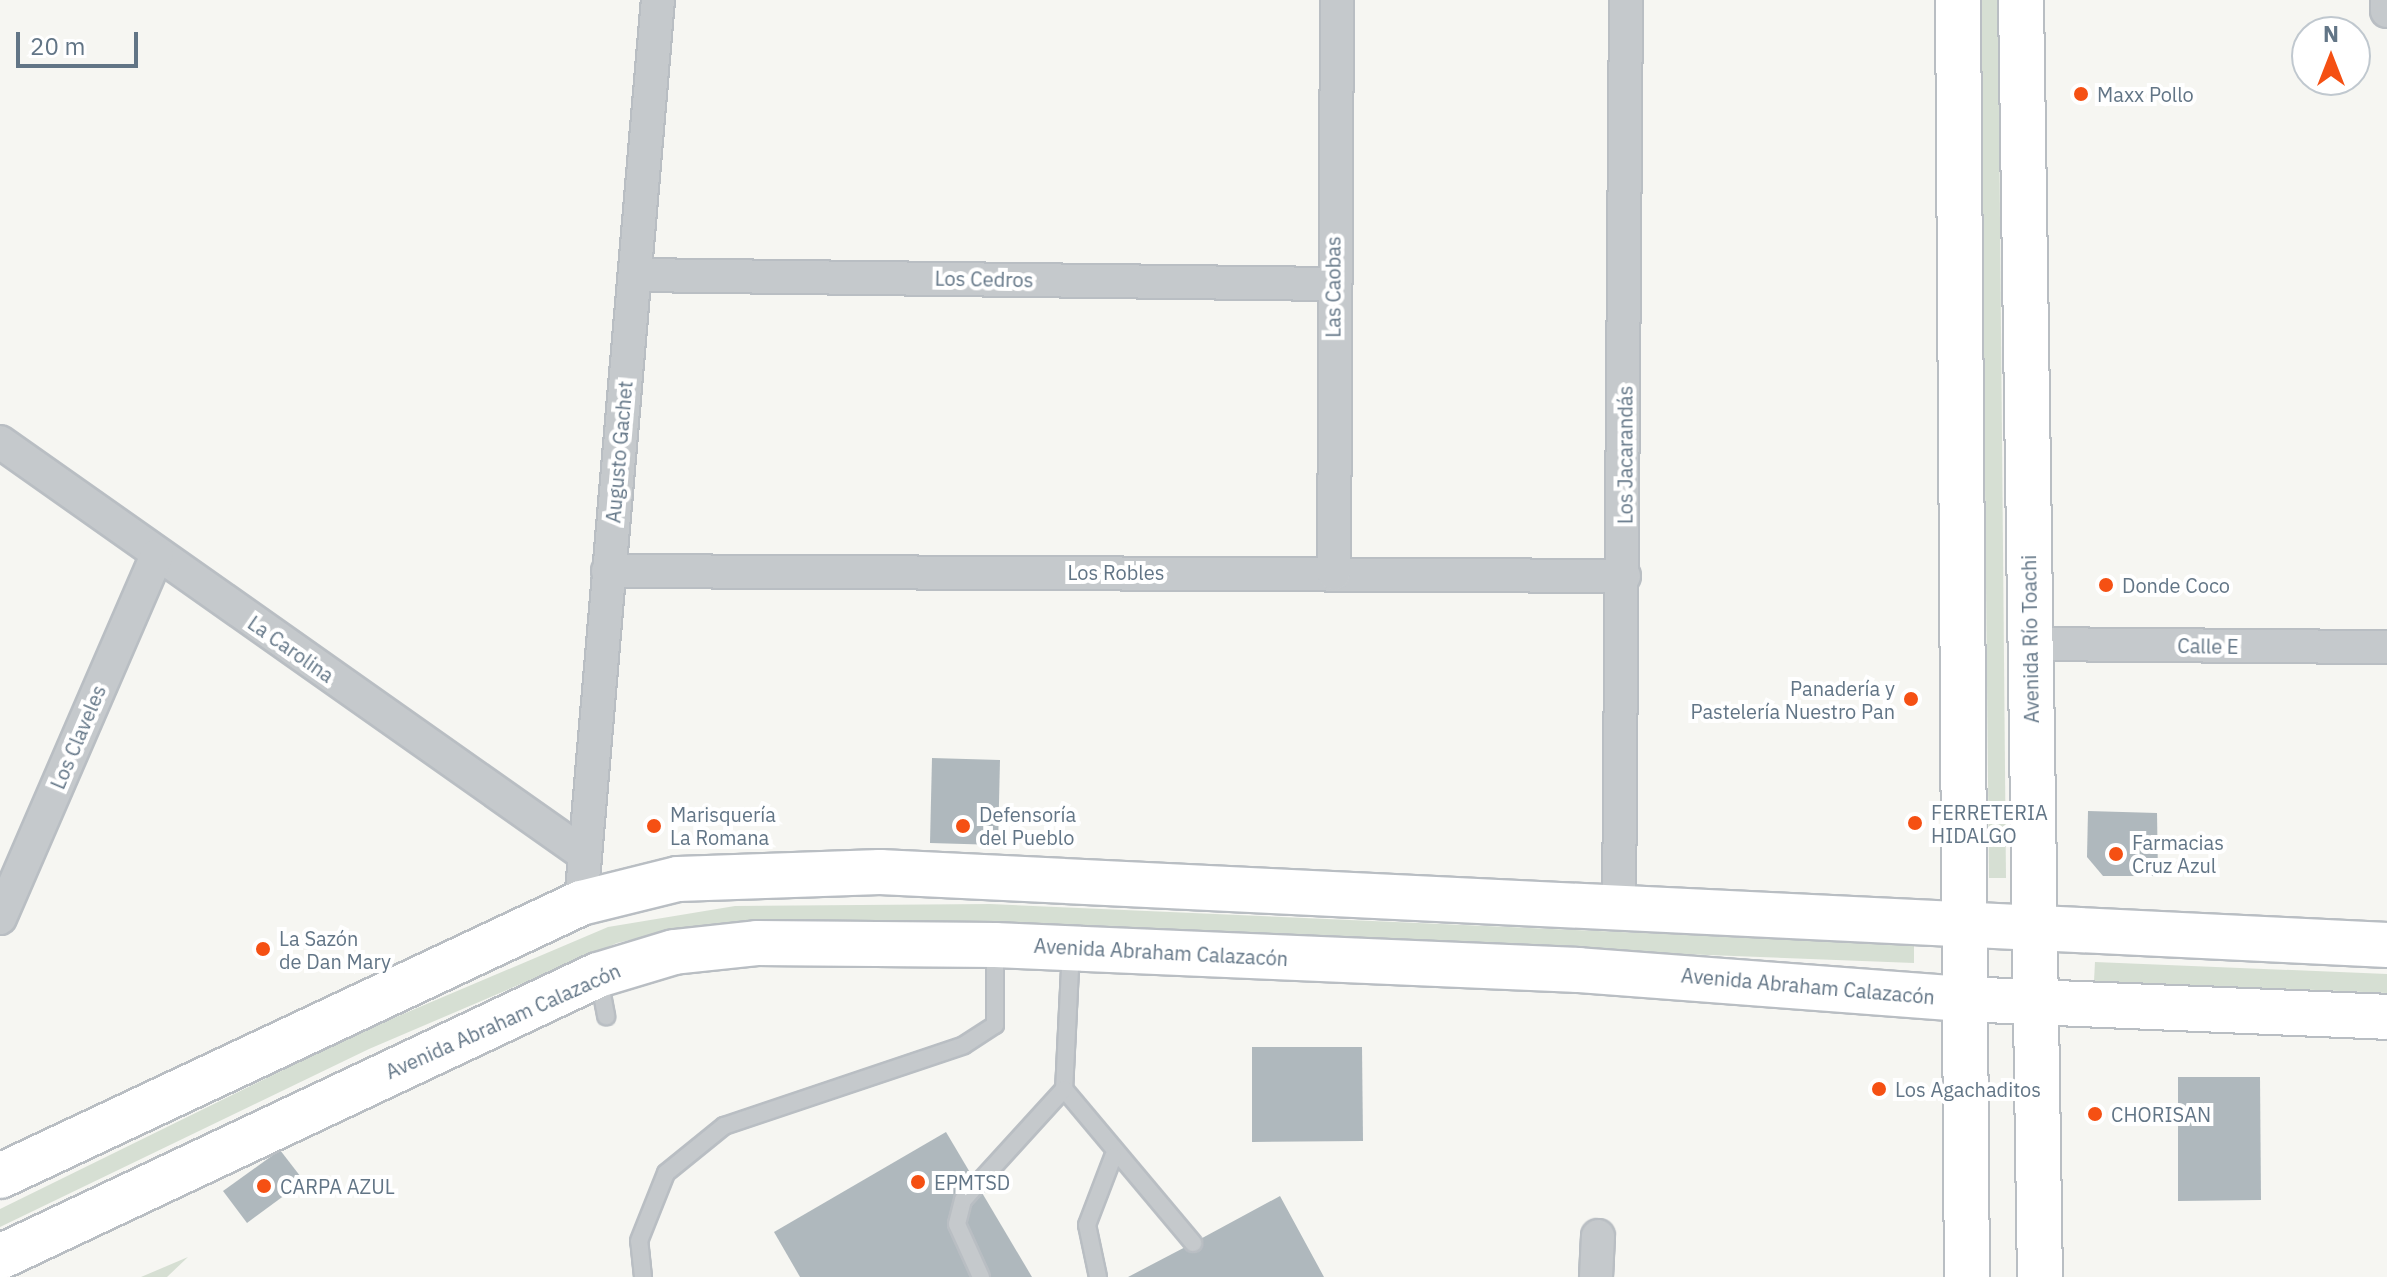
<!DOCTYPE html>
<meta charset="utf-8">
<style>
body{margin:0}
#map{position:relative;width:2387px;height:1277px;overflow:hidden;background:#f6f6f2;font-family:"IBM Plex Sans",sans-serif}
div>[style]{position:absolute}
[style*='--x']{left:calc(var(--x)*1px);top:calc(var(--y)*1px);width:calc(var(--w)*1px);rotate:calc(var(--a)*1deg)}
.green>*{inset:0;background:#d6dfd3}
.building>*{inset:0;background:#afb8bd}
.roads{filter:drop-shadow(2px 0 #b9bec3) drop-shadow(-2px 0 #b9bec3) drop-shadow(0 2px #b9bec3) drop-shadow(0 -2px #b9bec3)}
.service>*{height:16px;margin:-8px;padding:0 8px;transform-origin:8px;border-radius:8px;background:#c5c9cc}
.minor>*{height:32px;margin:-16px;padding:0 16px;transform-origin:16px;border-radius:16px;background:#c5c9cc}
.secondary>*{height:44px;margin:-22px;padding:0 22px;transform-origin:22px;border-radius:22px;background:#fff}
.dots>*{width:22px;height:22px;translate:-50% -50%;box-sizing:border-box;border:4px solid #fff;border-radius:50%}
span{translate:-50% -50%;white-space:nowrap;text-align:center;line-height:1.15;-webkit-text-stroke:8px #fff;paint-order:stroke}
.poi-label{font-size:20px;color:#627586}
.left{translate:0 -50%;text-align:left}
.right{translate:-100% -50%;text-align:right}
.street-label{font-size:20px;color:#627586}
.north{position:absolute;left:2291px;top:16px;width:80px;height:80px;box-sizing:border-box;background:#fff;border:2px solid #c0c8cf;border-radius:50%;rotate:0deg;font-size:22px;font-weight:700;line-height:32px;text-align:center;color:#627586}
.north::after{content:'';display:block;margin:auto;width:28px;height:36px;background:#f55013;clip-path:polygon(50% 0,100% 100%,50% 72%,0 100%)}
.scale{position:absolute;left:16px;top:32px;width:122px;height:36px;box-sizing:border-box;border:4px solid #627586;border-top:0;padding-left:10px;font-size:24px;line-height:28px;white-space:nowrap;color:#627586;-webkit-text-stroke:6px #fff;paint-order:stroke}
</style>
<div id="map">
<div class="green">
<div style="clip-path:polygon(1980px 0,1998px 0,2006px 878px,1989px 878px)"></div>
<div style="clip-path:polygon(990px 904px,1914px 945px,1914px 963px,1320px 940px,734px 926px,669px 931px,617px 943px,369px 1049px,0 1227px,0 1209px,356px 1034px,608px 927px,735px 906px)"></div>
<div style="clip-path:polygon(2095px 962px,2387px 974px,2387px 993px,2094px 981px)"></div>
<div style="clip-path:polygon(188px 1257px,167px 1277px,141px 1277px)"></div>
</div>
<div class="building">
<div style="clip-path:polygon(932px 758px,1000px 760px,998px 845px,930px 843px)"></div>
<div style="clip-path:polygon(2088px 811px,2157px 813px,2158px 876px,2103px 876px,2087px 857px)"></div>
<div style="clip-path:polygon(1252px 1047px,1362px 1047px,1363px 1141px,1252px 1142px)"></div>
<div style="clip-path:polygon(2178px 1077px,2260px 1077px,2261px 1200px,2178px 1201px)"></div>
<div style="clip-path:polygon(946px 1132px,1032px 1277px,800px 1277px,774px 1232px)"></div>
<div style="clip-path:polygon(280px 1150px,304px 1181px,247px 1223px,223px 1191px)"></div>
<div style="clip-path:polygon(1280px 1196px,1324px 1277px,1128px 1277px,1193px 1243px)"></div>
</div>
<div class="roads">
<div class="service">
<div style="--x:1071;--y:948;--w:141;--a:92.8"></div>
<div style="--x:1064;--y:1089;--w:201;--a:50"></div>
<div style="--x:599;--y:979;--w:38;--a:79"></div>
<div style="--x:643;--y:1277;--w:36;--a:-96"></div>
<div style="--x:639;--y:1241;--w:73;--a:-68.3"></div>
<div style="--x:666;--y:1173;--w:75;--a:-39"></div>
<div style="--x:724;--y:1126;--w:253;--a:-18.6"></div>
<div style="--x:964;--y:1045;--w:37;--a:-33"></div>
<div style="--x:995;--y:1025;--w:80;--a:-90"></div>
<div style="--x:981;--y:1277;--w:58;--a:-114.4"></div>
<div style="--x:957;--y:1224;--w:25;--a:-76"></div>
<div style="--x:963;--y:1200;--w:150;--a:-47.7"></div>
<div style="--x:1098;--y:1277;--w:53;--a:-101.9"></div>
<div style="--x:1087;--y:1225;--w:73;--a:-69.1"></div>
</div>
<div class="minor">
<div style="--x:2387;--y:0;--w:11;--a:90"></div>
<div style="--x:635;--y:275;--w:697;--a:0.74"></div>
<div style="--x:0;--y:442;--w:715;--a:35.2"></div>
<div style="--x:608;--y:571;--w:1016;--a:0.28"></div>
<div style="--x:1334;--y:574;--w:574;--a:-89.7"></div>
<div style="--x:2030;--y:644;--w:357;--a:0.5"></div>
<div style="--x:581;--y:903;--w:906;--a:-85.13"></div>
<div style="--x:1619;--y:910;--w:910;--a:-89.56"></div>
<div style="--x:0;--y:918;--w:395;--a:-66.6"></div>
<div style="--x:1596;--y:1277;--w:41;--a:-87.2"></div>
</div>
<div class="secondary">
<div style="--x:1958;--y:0;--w:1277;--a:89.6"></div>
<div style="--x:2021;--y:0;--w:1277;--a:89.15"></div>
<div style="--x:0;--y:1176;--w:642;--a:-25.17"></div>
<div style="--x:581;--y:903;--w:100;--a:-13.9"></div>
<div style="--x:678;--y:879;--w:202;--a:-2"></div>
<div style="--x:880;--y:872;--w:1509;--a:2.77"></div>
<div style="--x:0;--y:1257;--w:661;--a:-25.25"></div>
<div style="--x:598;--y:975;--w:79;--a:-16.8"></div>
<div style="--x:674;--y:952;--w:83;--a:-6.2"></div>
<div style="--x:757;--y:943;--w:238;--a:0.5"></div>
<div style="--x:995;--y:945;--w:584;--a:2.46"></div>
<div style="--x:1578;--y:970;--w:384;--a:4.3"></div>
<div style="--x:1961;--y:999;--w:426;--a:2.4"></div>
</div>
</div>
<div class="dots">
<div style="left:2081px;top:94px;background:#f55013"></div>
<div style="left:2106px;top:585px;background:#f55013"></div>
<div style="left:1911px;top:699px;background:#f55013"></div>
<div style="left:1915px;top:823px;background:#f55013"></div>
<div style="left:654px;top:826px;background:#f55013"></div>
<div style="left:963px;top:826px;background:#f55013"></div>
<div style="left:2116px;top:854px;background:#f55013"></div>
<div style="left:263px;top:949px;background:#f55013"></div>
<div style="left:1879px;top:1089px;background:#f55013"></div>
<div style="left:2095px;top:1114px;background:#f55013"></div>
<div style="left:918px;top:1182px;background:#f55013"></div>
<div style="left:264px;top:1186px;background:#f55013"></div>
</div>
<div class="poi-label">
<span class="left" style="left:2097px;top:94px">Maxx Pollo</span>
<span class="left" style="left:2122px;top:585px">Donde Coco</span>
<span class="right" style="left:1895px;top:700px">Panadería y<br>Pastelería Nuestro Pan</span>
<span class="left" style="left:1931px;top:824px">FERRETERIA<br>HIDALGO</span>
<span class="left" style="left:670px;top:826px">Marisquería<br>La Romana</span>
<span class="left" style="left:979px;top:826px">Defensoría<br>del Pueblo</span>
<span class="left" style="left:2132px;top:854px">Farmacias<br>Cruz Azul</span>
<span class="left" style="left:279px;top:950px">La Sazón<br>de Dan Mary</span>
<span class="left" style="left:1895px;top:1089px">Los Agachaditos</span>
<span class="left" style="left:2111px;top:1114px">CHORISAN</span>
<span class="left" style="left:934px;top:1182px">EPMTSD</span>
<span class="left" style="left:280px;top:1186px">CARPA AZUL</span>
</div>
<div class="street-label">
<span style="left:984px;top:279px;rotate:1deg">Los Cedros</span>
<span style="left:1333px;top:287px;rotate:-90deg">Las Caobas</span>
<span style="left:619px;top:452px;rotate:-85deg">Augusto Gachet</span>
<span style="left:1625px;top:455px;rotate:-90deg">Los Jacarandás</span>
<span style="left:1116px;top:572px">Los Robles</span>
<span style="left:2030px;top:639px;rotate:-91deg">Avenida Río Toachi</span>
<span style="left:2208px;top:646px;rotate:1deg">Calle E</span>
<span style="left:291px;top:649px;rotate:35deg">La Carolina</span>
<span style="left:78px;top:737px;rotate:-67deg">Los Claveles</span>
<span style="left:1161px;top:952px;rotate:3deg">Avenida Abraham Calazacón</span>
<span style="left:1808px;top:986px;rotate:5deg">Avenida Abraham Calazacón</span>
<span style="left:503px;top:1021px;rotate:-24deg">Avenida Abraham Calazacón</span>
</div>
<div class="north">N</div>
<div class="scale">20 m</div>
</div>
